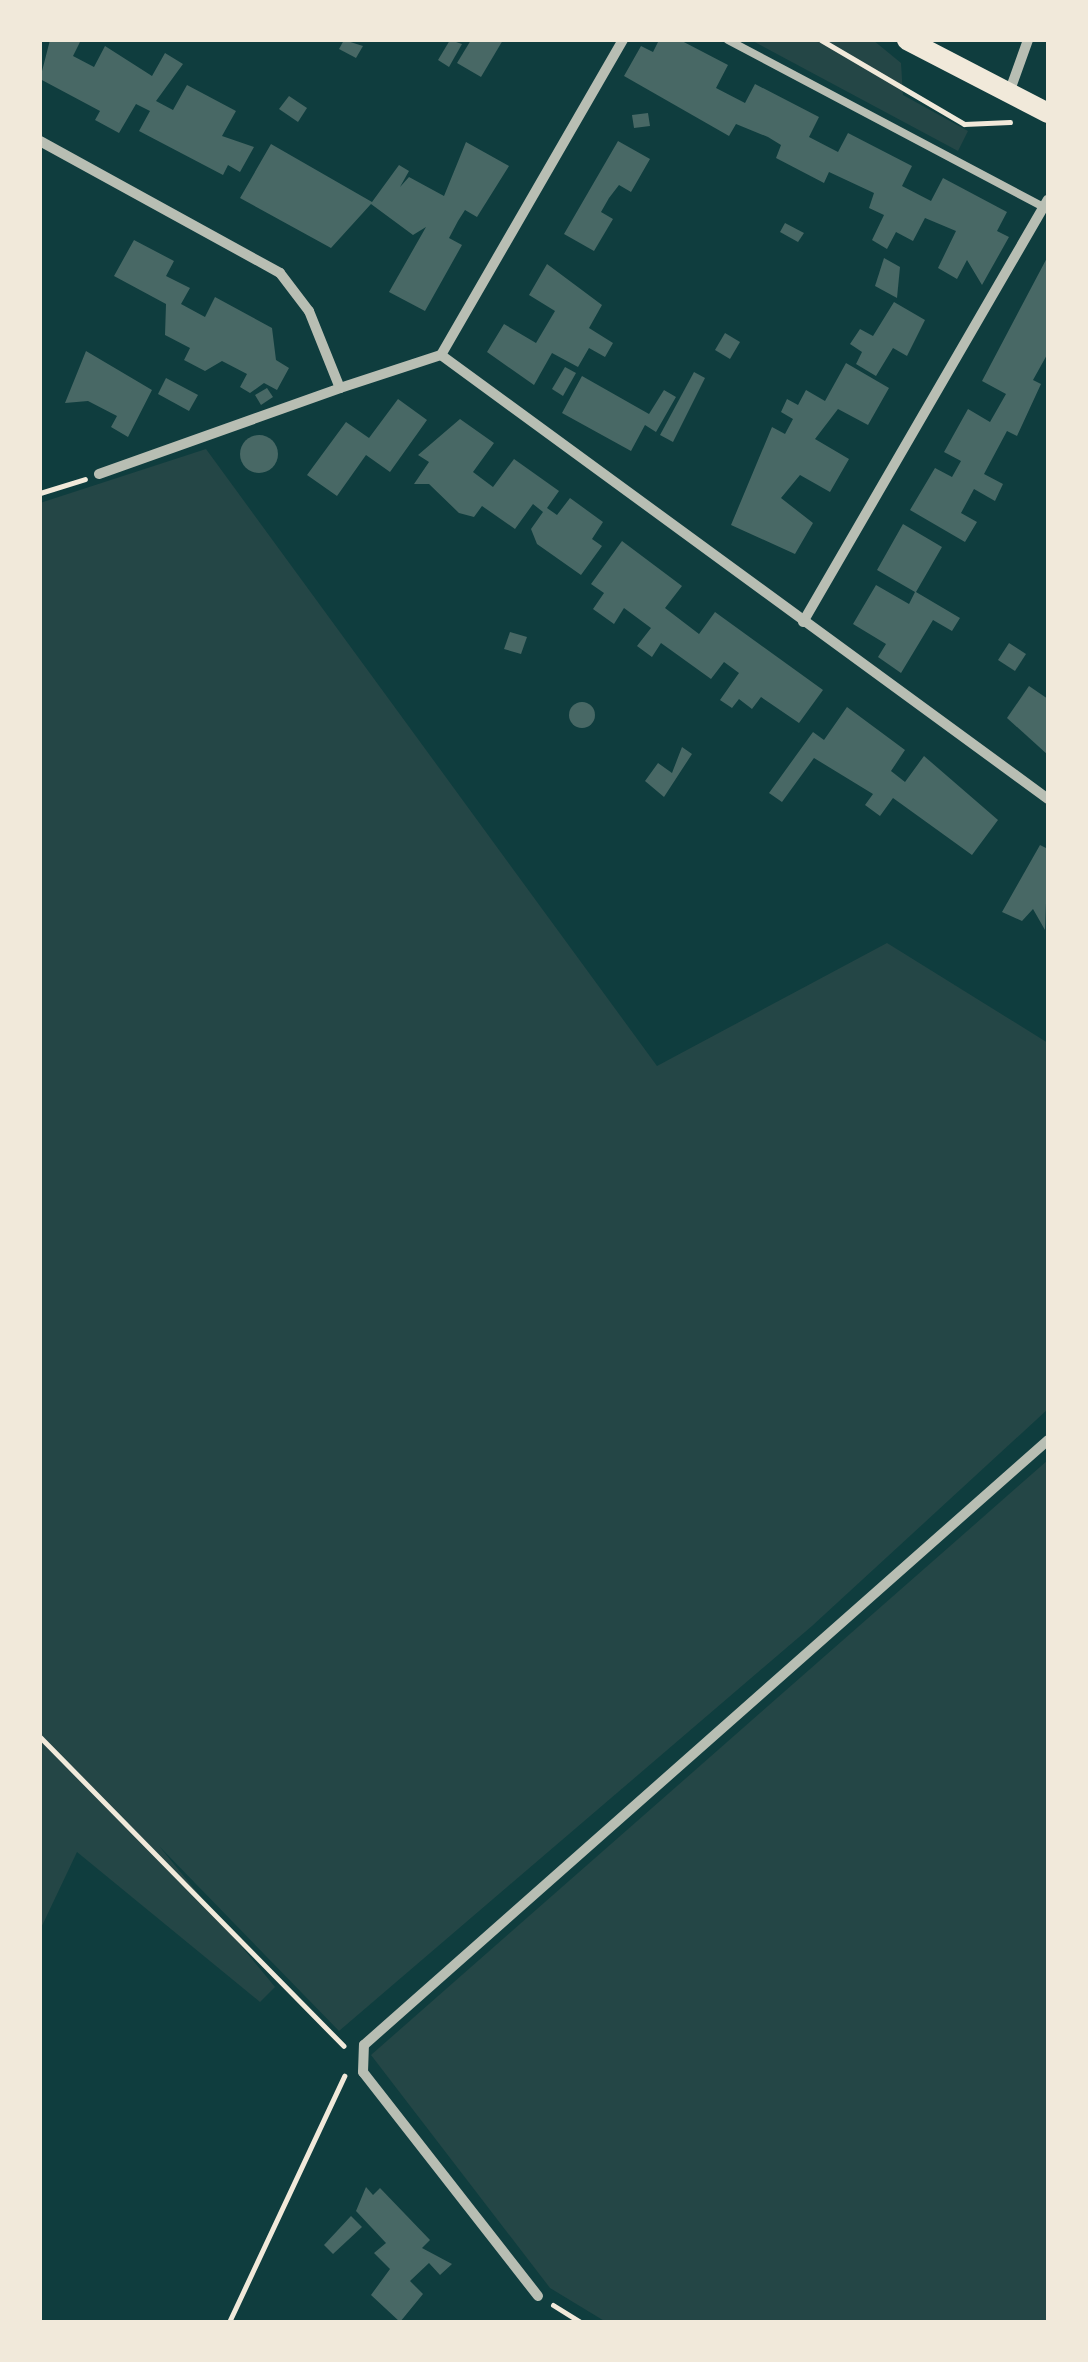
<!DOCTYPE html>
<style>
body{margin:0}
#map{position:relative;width:1088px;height:2362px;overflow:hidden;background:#0f3d3e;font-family:"Nunito Sans",sans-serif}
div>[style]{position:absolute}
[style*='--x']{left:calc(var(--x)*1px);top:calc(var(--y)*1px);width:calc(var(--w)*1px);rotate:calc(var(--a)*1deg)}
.green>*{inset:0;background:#244646}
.building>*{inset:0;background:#486865}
.round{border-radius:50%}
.path>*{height:5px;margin:-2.5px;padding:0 2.5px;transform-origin:2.5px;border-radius:2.5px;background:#f1e9da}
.service>*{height:8px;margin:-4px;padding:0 4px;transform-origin:4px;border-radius:4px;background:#b8beb3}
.minor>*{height:10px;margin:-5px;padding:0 5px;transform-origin:5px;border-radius:5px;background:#b8beb3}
.secondary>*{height:20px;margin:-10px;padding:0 10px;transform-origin:10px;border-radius:10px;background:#f1e9da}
span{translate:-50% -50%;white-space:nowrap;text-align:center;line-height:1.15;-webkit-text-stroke:8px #f1e9da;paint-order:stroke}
.frame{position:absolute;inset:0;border:42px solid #f1e9da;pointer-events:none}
</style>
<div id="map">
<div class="green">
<div style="clip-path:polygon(751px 40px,873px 40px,901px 63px,903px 95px,968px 131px,958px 151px)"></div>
<div style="clip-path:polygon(206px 449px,657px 1066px,887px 943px,1048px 1043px,1048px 1409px,812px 1626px,339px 2031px,159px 1846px,275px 1987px,260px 2002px,77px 1852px,40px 1930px,40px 503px)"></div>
<div style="clip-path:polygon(1048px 1460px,1048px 2322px,606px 2322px,550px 2288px,371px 2055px)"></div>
</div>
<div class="building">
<div style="clip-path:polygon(50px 40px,81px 40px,73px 56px,94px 67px,105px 46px,152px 76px,165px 53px,183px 64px,156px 101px,173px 110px,187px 85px,236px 111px,222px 136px,254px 147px,240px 172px,228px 165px,223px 175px,139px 131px,150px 111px,136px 104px,119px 133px,95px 120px,100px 111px,40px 79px)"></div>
<div style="clip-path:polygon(344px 40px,363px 46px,356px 58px,339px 49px)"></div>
<div style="clip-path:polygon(450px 40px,462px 44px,449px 67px,438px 60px)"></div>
<div style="clip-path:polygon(471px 40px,503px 40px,481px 77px,457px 63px)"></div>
<div style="clip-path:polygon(659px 40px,680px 40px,728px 65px,716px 88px,745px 103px,755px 84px,819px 117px,809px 137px,838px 152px,848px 133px,912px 166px,902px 186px,931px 201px,943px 178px,1007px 212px,997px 231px,1009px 237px,982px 285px,967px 260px,957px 279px,938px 268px,956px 231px,925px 218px,913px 241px,896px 232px,887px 249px,872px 240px,884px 215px,869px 208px,874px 193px,829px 172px,824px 183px,776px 158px,781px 145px,768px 137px,736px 124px,729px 136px,624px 76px,641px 46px,653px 52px)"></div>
<div style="clip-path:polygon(289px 96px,307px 108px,298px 122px,279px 109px)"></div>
<div style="clip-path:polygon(648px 113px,650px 126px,634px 128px,632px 115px)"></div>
<div style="clip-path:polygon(618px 141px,650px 159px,631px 192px,619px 185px,609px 198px,601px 212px,613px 219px,594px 251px,564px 234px)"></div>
<div style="clip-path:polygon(466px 142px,509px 166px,477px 217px,465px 210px,458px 221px,449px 238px,462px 245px,425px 311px,389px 292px,426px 227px,413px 235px,371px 204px,331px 248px,240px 198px,271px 144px,372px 202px,399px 165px,409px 171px,400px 187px,409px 177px,444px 196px)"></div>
<div style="clip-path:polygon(785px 223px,804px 233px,798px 242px,780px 232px)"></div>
<div style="clip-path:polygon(134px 240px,174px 261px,166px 276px,190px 288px,181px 304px,205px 317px,215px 297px,272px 328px,276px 360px,289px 368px,277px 390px,264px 383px,250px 393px,240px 387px,247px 374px,222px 361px,205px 371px,184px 360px,190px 348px,165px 335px,166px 304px,114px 276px)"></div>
<div style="clip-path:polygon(1048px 256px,1048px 353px,1033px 380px,1041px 384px,1017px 436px,1007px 431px,984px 474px,1003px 484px,995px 501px,974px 489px,961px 513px,977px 522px,965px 542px,910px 510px,935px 468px,952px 477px,961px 461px,944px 452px,968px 409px,990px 422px,1006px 394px,982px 381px)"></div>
<div style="clip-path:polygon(884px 258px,900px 267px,897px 298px,875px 286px)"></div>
<div style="clip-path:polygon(547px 264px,602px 305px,589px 328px,613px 343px,605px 357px,589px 348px,578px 367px,552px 353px,534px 385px,487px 352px,504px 324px,536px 343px,555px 311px,529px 295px)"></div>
<div style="clip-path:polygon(894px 302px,925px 320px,907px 356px,893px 348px,876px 376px,856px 364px,862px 352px,850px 344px,860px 329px,873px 336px)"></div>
<div style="clip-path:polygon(725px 333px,740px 342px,730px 359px,715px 350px)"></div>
<div style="clip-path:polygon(86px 351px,152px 390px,128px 437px,111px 427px,117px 416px,88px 401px,65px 403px)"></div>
<div style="clip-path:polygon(846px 363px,889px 388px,868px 425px,838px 409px,815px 439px,849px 459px,830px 492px,800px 475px,781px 498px,813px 523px,795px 554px,731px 525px,772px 427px,785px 434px,793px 419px,781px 412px,787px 399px,798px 405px,806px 390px,825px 401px)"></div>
<div style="clip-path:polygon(565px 367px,576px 373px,563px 396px,552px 389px)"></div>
<div style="clip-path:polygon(694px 372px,705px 378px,673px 442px,660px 435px)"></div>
<div style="clip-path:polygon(582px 376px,649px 414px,664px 390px,676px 397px,656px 432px,645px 425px,631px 451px,562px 413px)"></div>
<div style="clip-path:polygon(166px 378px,198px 395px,189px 411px,158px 394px)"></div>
<div style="clip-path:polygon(267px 388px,273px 397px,261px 405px,255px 395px)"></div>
<div style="clip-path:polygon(398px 399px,427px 420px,390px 472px,366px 455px,337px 496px,307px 475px,346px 422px,369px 438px)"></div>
<div style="clip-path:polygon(460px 419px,494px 443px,473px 472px,493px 487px,514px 459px,559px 491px,547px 508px,557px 515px,570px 498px,603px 522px,592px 539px,602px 546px,581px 575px,537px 544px,531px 529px,543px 512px,533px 504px,515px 529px,482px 506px,474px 517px,459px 513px,429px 484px,414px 484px,429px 462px,418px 455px)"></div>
<div class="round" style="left:240px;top:435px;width:38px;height:38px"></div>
<div style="clip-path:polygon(903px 524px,942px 547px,916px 592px,960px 618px,952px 631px,933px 620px,901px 673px,878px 657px,886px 644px,853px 624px,876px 585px,909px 604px,915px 592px,877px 570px)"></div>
<div style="clip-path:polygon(622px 541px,682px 586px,665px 608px,699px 634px,715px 612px,823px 690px,799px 723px,761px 697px,752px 709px,739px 699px,732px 708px,720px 700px,739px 673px,724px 662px,711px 679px,661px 643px,652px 657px,637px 646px,651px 628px,624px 608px,614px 624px,593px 609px,604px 593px,591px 584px)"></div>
<div style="clip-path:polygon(510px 632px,527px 637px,521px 654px,504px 649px)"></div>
<div style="clip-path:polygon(1009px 643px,1026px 654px,1015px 671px,998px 660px)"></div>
<div style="clip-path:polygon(1029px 686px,1048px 699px,1048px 755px,1007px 718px)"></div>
<div class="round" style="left:569px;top:702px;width:26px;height:26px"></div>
<div style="clip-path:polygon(847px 707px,905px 750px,891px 771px,905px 782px,924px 756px,998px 820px,972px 855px,893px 798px,880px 816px,865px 805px,873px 794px,814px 758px,782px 802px,769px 793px,813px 732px,824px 740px)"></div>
<div style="clip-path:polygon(682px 747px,692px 754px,664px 797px,645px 781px,658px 763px,672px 773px)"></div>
<div style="clip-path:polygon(1040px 845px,1048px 849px,1045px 930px,1033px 909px,1022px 921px,1002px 912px)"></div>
<div style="clip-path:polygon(366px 2187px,373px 2195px,380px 2188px,430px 2240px,422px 2248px,452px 2264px,440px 2275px,429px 2263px,410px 2281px,423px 2294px,400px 2322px,371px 2295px,390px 2269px,374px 2253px,386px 2243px,356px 2211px)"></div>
<div style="clip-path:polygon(351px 2216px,362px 2227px,333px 2254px,324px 2245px)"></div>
</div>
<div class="path">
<div style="--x:821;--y:40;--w:166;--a:30.4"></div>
<div style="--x:964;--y:124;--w:46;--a:-2.5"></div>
<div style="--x:40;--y:493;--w:47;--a:-17.3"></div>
<div style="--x:40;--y:1737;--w:433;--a:45.5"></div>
<div style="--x:553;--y:2305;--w:32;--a:32"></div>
<div style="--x:229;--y:2322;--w:272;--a:-64.9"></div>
</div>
<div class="service">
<div style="--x:728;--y:40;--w:357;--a:27.9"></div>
</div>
<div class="minor">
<div style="--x:1009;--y:93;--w:56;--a:-70.3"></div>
<div style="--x:40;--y:141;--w:274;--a:28.8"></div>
<div style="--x:280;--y:273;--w:48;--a:52.7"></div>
<div style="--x:309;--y:311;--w:83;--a:68.1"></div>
<div style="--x:340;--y:388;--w:106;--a:-18.1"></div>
<div style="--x:441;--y:355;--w:752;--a:36.18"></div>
<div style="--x:441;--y:355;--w:364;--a:-60"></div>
<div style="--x:99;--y:474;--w:256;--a:-19.6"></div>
<div style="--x:803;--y:622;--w:488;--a:-59.9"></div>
<div style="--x:538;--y:2296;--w:284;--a:-128"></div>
<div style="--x:363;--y:2072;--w:27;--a:-88"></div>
<div style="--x:364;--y:2045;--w:913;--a:-41.49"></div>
</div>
<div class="secondary">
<div style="--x:907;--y:40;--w:159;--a:27.4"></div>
</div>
<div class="frame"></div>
</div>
